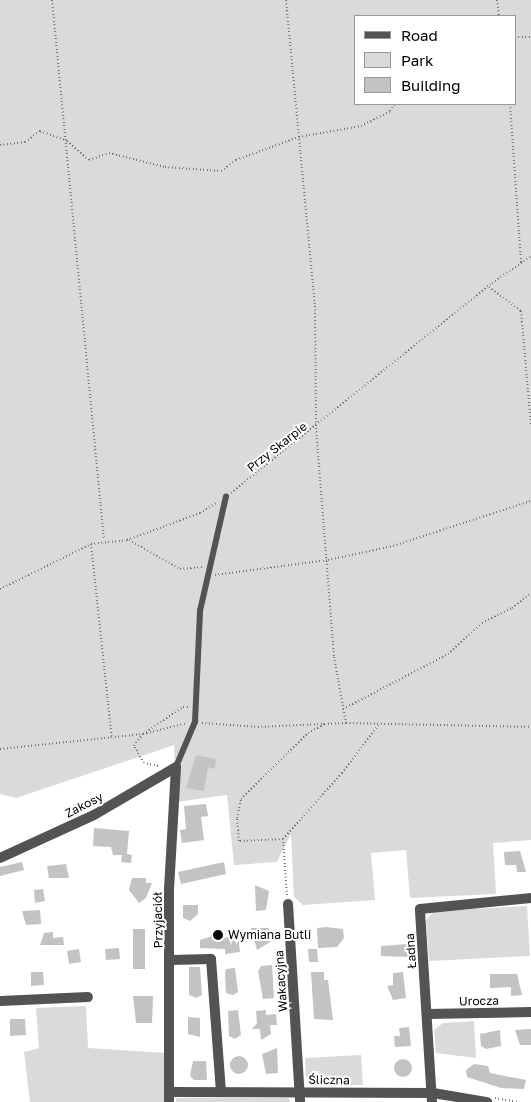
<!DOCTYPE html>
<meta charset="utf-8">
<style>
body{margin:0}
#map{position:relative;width:531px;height:1102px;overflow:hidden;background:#fff;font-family:"Golos Text",sans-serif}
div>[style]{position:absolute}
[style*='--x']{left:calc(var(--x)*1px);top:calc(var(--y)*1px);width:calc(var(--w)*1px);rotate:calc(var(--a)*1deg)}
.green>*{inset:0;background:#dadada}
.building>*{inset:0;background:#c3c3c3}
.round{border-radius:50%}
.path>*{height:2px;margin-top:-1px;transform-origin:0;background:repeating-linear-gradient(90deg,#757575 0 1px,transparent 0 3.5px)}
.lane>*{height:5.5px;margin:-2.75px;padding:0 2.75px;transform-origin:2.75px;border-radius:2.75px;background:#535353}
.street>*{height:10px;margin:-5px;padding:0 5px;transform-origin:5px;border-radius:5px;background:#535353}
.dots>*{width:14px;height:14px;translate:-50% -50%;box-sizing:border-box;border:2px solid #fff;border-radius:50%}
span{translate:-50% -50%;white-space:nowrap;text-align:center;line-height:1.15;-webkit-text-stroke:4px #fff;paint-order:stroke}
.street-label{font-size:12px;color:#000}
.poi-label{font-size:12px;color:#000}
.left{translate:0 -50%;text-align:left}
.legend{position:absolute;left:354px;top:15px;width:162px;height:90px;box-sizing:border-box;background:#fff;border:1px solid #999;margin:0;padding:6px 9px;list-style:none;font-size:15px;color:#000}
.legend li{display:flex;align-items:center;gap:10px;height:25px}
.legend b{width:25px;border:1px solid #999}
</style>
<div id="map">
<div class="green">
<div style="clip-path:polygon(evenodd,0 0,531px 0,531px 840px,493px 843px,496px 894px,410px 898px,406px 850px,371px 853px,375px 900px,303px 905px,294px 897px,291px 834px,277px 862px,234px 865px,227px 795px,176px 802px,174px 745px,16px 798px,0 794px,0 0,355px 16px,515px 16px,515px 104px,355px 104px,355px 16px)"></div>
<div style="clip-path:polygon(527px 906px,530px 956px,429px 961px,426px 920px,434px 911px)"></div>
<div style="clip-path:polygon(86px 1006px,88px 1048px,166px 1053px,164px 1102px,30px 1102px,24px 1052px,39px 1048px,36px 1008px)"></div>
<div style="clip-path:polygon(474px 1021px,476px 1058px,436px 1053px,434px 1030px,443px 1023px)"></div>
<div style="clip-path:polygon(361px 1055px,363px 1085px,316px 1086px,306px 1076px,305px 1058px)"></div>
<div style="clip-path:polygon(176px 1098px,289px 1098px,290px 1102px,176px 1102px)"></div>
</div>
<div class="building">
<div style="clip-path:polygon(196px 755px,216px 759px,215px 769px,208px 767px,204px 791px,186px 788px)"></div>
<div style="clip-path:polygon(206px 804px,208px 816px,201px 817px,204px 840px,182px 843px,180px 830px,186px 829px,184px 806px)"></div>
<div style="clip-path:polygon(94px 828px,129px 831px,127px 854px,132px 855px,131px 863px,121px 862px,122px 855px,113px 855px,111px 847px,93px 846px)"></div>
<div style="clip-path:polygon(520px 851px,526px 872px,517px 872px,516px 865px,505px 865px,504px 852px)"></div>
<div style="clip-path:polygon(22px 862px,24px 870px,0 876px,0 867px)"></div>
<div style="clip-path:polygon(224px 862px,226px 874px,181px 884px,178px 872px)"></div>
<div style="clip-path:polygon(66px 864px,69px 878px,49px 878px,47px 866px)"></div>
<div style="clip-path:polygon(132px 878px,146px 878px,146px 883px,152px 883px,146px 898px,139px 903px,129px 890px)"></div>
<div style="clip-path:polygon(255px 885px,269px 891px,266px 910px,256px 911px)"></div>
<div style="clip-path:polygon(43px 889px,45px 901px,35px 903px,34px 890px)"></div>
<div style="clip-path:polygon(183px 905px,198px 905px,198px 914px,190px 921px,183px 918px)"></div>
<div style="clip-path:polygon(40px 910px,41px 924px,26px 925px,22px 911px)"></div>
<div style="clip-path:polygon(326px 927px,343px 929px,344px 938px,337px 947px,318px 948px,317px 928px)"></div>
<div style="clip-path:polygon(251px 928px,269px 928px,270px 942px,257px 950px)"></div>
<div style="clip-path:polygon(133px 929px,145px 929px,145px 969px,133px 969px)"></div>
<div style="clip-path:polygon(53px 932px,53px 938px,63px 937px,64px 945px,40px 945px,44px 933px)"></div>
<div style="clip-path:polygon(222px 933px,222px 938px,238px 936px,240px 952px,225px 954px,225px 949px,200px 948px,200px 940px)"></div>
<div style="clip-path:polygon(407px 944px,408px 957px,381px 956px,381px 946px)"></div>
<div style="clip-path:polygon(119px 948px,120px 959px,106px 960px,105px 949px)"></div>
<div style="clip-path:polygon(79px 949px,81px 962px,69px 964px,67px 951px)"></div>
<div style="clip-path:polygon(308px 949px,317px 949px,318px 962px,309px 962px)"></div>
<div style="clip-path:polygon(272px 965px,274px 998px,263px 999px,258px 971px,261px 966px)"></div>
<div style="clip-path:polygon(189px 967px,200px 967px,202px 995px,196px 998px,189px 995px)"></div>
<div style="clip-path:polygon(235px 968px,238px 992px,233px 995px,226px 993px,225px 974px,226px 969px)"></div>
<div style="clip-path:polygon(31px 972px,43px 972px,44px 985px,31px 986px)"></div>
<div style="clip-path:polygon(311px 972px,324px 972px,324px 980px,328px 980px,333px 1020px,314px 1019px)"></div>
<div style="clip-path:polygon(403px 972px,406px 998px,393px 1000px,387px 986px,393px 985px,393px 973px)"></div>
<div style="clip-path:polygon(490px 974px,517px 974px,522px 995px,511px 996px,511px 987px,490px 988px)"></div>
<div style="clip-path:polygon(133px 996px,153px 996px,152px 1023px,136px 1023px)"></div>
<div style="clip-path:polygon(238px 1010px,241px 1035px,235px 1039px,229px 1036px,228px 1011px)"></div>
<div style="clip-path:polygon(266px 1010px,266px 1015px,276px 1014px,277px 1025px,270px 1025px,271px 1034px,261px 1040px,260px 1029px,252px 1029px,257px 1023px,256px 1011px)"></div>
<div style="clip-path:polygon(188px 1017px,200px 1018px,200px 1037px,188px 1034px)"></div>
<div style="clip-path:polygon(10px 1019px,25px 1019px,26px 1035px,10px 1036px)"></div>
<div style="clip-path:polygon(409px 1027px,411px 1046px,395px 1047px,394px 1036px,400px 1036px,399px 1028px)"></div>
<div style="clip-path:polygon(531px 1029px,531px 1045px,520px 1045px,515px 1030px)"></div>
<div style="clip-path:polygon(500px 1030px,501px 1046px,486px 1049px,481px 1046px,480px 1034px)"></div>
<div style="clip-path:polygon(277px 1048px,278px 1073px,266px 1074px,262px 1054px)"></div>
<div class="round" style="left:230px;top:1056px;width:18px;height:18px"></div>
<div class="round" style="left:394px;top:1059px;width:18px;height:18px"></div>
<div style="clip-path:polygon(193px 1061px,206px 1061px,207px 1080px,194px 1080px,190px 1076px)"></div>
<div style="clip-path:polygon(474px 1064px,488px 1066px,490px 1073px,526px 1080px,524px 1089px,501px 1088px,467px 1077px,466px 1070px)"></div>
</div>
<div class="path">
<div style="--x:52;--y:0;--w:542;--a:84.5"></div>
<div style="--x:286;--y:0;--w:307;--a:84.6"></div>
<div style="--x:315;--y:306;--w:122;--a:89.5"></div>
<div style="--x:316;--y:428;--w:230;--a:85.5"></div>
<div style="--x:334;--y:657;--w:67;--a:79.7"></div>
<div style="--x:497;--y:0;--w:16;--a:83"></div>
<div style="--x:515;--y:37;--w:16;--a:0"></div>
<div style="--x:510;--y:104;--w:159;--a:86"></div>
<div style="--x:0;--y:145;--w:25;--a:-7"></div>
<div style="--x:25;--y:142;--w:19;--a:-36"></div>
<div style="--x:40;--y:131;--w:29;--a:20"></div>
<div style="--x:67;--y:141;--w:29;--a:41"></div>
<div style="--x:89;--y:160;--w:21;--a:-19"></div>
<div style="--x:109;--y:153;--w:58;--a:14"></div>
<div style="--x:165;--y:167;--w:56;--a:4.1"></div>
<div style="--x:221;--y:171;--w:19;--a:-36"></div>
<div style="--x:236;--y:160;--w:67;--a:-20.1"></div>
<div style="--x:299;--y:137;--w:63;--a:-10.1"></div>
<div style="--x:361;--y:126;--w:33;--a:-27"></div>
<div style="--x:390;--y:111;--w:9;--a:-54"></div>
<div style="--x:489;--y:287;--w:40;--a:37"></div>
<div style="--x:521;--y:311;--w:114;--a:85"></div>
<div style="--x:231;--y:493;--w:335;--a:-38.8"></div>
<div style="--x:492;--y:283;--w:47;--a:-34.7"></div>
<div style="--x:129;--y:540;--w:59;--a:29.6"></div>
<div style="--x:180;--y:569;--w:22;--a:-5"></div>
<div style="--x:91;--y:544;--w:196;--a:83.9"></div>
<div style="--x:215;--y:575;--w:114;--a:-7.6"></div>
<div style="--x:328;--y:560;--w:66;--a:-12.2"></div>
<div style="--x:393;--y:546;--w:145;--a:-18.1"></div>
<div style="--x:0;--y:589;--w:102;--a:-26.3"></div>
<div style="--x:91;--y:544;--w:36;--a:-6"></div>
<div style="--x:127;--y:540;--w:78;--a:-20.3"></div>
<div style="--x:200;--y:513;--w:19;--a:-32"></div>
<div style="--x:343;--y:709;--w:119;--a:-27.6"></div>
<div style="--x:448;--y:654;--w:46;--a:-42.4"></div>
<div style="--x:482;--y:623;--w:34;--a:-27"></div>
<div style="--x:512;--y:608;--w:24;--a:-38"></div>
<div style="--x:202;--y:723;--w:56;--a:4.1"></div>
<div style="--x:258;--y:727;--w:88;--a:-2.6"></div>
<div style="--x:346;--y:723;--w:185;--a:1.2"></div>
<div style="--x:0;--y:749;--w:144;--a:-6"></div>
<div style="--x:143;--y:734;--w:48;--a:-34"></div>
<div style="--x:183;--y:707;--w:5;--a:0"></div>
<div style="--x:158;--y:766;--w:14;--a:-168"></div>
<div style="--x:144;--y:763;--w:20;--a:-120"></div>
<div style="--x:134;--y:746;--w:7;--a:-56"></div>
<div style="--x:138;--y:740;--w:8;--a:-50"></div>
<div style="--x:143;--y:734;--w:45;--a:-14"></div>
<div style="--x:283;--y:839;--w:44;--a:177.4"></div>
<div style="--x:239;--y:841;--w:23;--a:-95"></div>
<div style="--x:237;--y:818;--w:19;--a:-78"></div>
<div style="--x:241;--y:799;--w:94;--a:-44.6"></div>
<div style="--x:308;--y:733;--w:19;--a:-28"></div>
<div style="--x:287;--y:895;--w:56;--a:-94.1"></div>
<div style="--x:283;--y:839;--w:89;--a:-48.2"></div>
<div style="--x:342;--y:773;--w:61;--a:-52.9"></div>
<div style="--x:495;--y:1098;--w:22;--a:10"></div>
</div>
<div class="lane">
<div style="--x:176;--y:767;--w:49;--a:-67.1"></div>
<div style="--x:195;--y:722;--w:111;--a:-87.4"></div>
<div style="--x:200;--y:611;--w:117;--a:-77.2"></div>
</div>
<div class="street">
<div style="--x:0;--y:858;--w:103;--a:-24.6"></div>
<div style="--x:94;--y:815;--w:95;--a:-30.3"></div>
<div style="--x:288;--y:904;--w:198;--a:86.5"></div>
<div style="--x:171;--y:960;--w:40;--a:-1.4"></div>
<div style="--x:211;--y:959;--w:133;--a:85.7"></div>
<div style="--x:0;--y:1001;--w:88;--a:-2.6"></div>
<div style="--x:427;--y:1014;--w:104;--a:-1.1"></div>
<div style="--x:169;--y:1092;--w:264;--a:0.2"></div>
<div style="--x:433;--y:1093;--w:55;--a:9.5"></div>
<div style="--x:169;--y:1102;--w:213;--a:-90"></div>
<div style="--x:169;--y:889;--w:122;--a:-86.7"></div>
<div style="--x:432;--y:1102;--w:193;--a:-93.6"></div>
<div style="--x:420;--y:909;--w:112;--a:-5.7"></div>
</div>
<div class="dots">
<div style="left:218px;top:935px;background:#000"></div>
</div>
<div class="street-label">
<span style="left:277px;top:447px;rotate:-38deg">Przy Skarpie</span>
<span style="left:84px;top:805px;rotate:-27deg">Zakosy</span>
<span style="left:158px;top:920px;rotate:-91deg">Przyjaciół</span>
<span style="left:411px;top:951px;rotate:-94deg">Ładna</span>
<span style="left:281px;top:981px;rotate:-94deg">Wakacyjna</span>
<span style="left:479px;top:1001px;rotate:-1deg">Urocza</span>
<span style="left:329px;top:1080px;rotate:1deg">Śliczna</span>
</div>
<div class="poi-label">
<span class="left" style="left:228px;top:935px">Wymiana Butli</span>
</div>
<ul class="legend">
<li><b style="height:6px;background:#535353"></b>Road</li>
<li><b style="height:14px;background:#dadada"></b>Park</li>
<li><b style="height:14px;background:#c3c3c3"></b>Building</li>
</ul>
</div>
